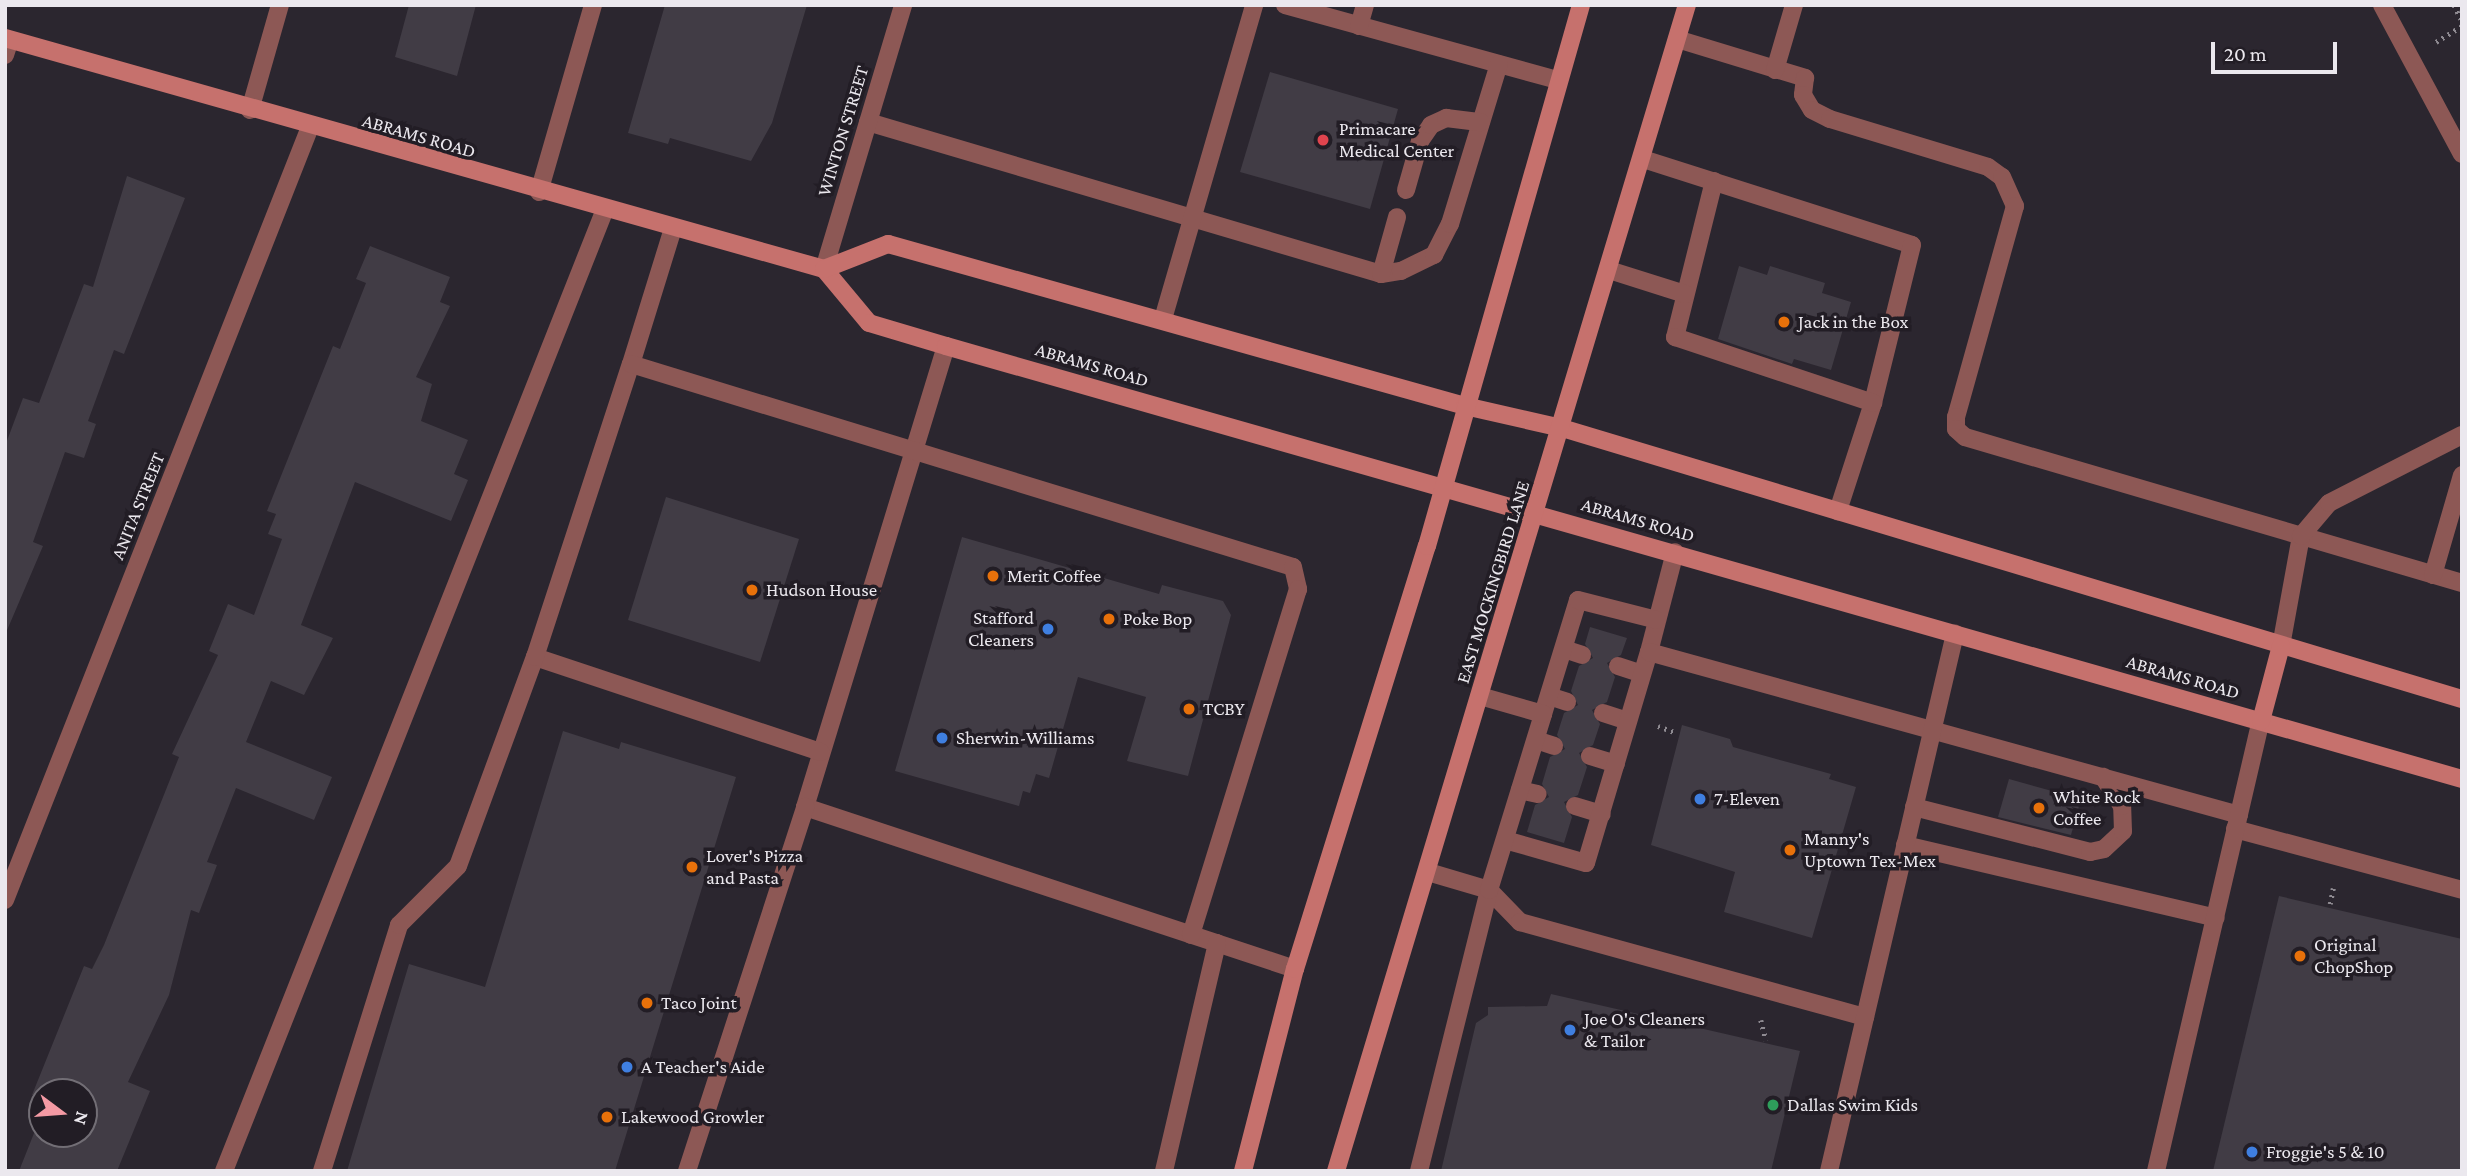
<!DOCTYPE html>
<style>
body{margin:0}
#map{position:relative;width:2467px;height:1176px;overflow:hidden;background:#2b262f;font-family:"Crimson Pro",serif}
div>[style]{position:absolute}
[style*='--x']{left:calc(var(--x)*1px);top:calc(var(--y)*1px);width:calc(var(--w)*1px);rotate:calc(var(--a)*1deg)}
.building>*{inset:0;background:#413c45}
.path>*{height:4.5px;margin-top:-2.25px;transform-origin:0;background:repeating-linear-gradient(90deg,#8e8a91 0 2px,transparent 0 7px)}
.service>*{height:18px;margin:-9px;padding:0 9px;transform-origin:9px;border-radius:9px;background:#8d5855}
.minor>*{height:18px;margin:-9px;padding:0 9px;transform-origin:9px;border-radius:9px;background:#8d5855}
.secondary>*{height:18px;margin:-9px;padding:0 9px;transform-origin:9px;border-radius:9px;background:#c6716d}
.dots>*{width:19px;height:19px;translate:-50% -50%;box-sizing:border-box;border:4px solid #221d25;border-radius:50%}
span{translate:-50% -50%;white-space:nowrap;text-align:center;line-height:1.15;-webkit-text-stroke:7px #221d25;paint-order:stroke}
.poi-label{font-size:19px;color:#ebe8ee}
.left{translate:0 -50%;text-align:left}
.right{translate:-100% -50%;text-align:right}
.street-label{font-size:19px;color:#ebe8ee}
.frame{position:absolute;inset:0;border:7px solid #ebe8ee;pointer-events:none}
.north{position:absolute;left:28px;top:1078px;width:70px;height:70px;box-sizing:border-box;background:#221d25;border:2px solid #726e75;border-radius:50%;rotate:106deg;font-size:19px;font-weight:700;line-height:28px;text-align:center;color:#ebe8ee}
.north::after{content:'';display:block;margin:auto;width:24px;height:32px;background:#f49aa4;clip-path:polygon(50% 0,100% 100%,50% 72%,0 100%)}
.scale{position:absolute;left:2211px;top:42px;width:126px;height:32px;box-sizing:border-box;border:4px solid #ebe8ee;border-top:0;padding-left:9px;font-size:21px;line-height:24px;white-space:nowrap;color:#ebe8ee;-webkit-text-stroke:5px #221d25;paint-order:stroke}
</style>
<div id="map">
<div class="building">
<div style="clip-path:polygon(409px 5px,476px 5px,457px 76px,395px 57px)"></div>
<div style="clip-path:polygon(665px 5px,807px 5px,772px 123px,751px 161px,670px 138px,668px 144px,628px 133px)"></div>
<div style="clip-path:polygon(1270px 72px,1398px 109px,1370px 209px,1240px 172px)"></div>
<div style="clip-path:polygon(127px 176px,185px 198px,124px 354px,114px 350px,88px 421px,96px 424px,84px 458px,65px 452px,33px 542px,43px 546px,5px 635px,5px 446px,23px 398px,39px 403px,84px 284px,93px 287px)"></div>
<div style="clip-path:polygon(370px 246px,450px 277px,440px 302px,450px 306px,416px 377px,432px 384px,421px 421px,468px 440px,454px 474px,468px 480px,451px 521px,355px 482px,301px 625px,333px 638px,304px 695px,271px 681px,246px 742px,332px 777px,314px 820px,236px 788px,207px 862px,217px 865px,199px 913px,191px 910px,169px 995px,128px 1082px,150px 1091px,117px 1171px,19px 1171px,42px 1113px,42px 1134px,84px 1134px,84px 1092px,42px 1092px,42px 1099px,32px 1095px,84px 966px,92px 969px,104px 945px,179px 757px,172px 754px,218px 655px,209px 651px,228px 604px,254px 615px,282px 539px,268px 534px,276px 514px,267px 511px,333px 346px,340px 349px,366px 283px,356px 279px)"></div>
<div style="clip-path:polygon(1739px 266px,1767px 275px,1770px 266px,1825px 283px,1822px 293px,1851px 302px,1831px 370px,1794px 359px,1792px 364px,1718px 339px)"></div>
<div style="clip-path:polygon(666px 497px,799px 539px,760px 662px,628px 620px)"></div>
<div style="clip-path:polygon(962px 537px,1159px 594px,1162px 585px,1223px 601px,1231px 615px,1188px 776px,1127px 761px,1146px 697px,1078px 677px,1049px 778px,1036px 774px,1030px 793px,1023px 791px,1019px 806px,895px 771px)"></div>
<div style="clip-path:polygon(1590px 627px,1627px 638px,1621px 655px,1607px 663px,1615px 677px,1607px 702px,1592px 710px,1600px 724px,1593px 745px,1579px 753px,1587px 767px,1578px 795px,1564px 802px,1572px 817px,1564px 843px,1527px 832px,1535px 805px,1549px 797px,1542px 784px,1550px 757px,1565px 749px,1557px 735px,1564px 713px,1578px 705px,1571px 691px,1579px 666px,1593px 658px,1585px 644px)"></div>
<div style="clip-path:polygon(1682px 725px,1730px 739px,1733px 747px,1831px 774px,1829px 779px,1856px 787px,1812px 938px,1724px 912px,1735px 872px,1651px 845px)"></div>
<div style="clip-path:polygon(563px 731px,619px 749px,621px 742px,736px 777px,615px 1171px,347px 1171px,409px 964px,485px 987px)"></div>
<div style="clip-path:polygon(2009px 779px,2081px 799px,2071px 835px,1998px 817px)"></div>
<div style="clip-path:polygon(2279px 896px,2462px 939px,2462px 1171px,2213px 1171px)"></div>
<div style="clip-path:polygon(1551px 994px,1800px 1051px,1771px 1171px,1441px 1171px,1476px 1023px,1488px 1015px,1488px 1007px,1547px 1006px)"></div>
</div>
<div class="path">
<div style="--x:2454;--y:5;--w:18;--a:63"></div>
<div style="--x:2436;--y:42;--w:31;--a:-32"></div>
<div style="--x:1658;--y:726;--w:20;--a:20"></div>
<div style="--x:2330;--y:904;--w:16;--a:-79"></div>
<div style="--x:1761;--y:1020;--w:21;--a:76"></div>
</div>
<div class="service">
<div style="--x:1285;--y:5;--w:283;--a:15.4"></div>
<div style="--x:2382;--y:5;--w:169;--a:61.8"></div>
<div style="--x:1359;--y:26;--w:22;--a:-74"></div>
<div style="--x:1677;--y:39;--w:134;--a:16.9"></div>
<div style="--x:1805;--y:78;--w:17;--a:97"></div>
<div style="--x:1803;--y:95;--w:17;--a:59"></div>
<div style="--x:1812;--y:110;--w:20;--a:27"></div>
<div style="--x:1830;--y:119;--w:165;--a:16.9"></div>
<div style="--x:1988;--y:167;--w:17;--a:36"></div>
<div style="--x:2002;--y:177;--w:32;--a:66"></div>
<div style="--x:2015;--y:206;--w:219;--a:105.6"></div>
<div style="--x:1956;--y:417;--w:12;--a:90"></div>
<div style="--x:1956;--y:429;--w:12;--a:42"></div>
<div style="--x:1965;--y:437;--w:518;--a:16.37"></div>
<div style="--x:5;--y:55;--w:16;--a:-72"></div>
<div style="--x:1775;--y:70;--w:68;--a:-73.7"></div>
<div style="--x:868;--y:122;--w:535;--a:16.5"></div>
<div style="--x:1381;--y:274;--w:20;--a:-9"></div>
<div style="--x:1401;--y:271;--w:37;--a:-26"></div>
<div style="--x:1434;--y:255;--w:35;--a:-63"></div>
<div style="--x:1450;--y:224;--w:167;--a:-73"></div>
<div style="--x:1643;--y:159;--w:282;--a:17.7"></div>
<div style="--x:1912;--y:245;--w:163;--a:103.9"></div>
<div style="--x:1873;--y:403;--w:114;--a:108"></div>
<div style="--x:1714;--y:181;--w:161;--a:104"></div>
<div style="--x:1675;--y:337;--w:209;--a:18.4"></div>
<div style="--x:1406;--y:190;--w:51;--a:-74.1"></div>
<div style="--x:1420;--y:141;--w:19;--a:-55"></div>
<div style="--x:1431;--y:125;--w:17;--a:-25"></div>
<div style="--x:1446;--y:118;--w:35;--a:7"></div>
<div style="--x:539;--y:192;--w:195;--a:-73.9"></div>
<div style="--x:1609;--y:270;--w:80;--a:17.5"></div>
<div style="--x:1381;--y:274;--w:59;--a:-74.3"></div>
<div style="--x:1163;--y:319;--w:327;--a:-73.8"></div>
<div style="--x:946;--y:346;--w:482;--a:107"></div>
<div style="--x:805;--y:807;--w:516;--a:18.29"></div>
<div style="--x:631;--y:364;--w:142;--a:-72.8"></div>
<div style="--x:2433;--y:575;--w:104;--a:-73.8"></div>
<div style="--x:2281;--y:646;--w:112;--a:-79.7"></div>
<div style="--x:2301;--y:536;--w:43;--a:-49.7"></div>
<div style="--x:2329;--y:503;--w:149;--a:-27.1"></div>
<div style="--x:1564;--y:649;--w:19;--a:18"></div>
<div style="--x:1649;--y:652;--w:103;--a:-75.4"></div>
<div style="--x:535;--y:657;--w:301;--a:18.4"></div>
<div style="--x:1618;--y:666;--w:25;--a:18"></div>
<div style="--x:1549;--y:696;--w:19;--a:18"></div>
<div style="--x:1603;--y:713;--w:26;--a:18"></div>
<div style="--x:1543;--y:714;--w:119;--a:-72.9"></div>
<div style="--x:1578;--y:600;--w:81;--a:14.2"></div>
<div style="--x:1536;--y:740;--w:19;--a:18"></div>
<div style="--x:1590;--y:756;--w:27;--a:17"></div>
<div style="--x:1520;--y:790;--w:18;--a:13"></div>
<div style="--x:1575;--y:806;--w:28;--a:17"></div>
<div style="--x:1914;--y:807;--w:182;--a:14.3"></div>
<div style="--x:2090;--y:852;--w:14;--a:-12"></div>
<div style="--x:2104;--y:849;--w:26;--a:-43"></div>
<div style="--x:2123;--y:831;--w:25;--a:-92"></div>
<div style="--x:2122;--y:806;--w:35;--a:-123"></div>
<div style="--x:2235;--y:829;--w:235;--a:15"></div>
<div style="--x:1505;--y:840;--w:84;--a:15.9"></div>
<div style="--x:1586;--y:863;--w:220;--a:-73.4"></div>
<div style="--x:1649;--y:652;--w:612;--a:15.44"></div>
<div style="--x:1905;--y:845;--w:319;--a:13.2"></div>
<div style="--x:1428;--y:872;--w:64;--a:16.4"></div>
<div style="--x:1489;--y:890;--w:45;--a:45.9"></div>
<div style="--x:1520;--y:922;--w:358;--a:15.4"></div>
<div style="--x:224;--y:1171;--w:1035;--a:-68.39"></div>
<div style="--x:322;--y:1171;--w:258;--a:-72.6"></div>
<div style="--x:399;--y:925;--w:83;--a:-45"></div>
<div style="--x:458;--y:866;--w:223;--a:-69.8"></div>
<div style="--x:535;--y:657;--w:308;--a:-71.9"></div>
<div style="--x:631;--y:364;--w:692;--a:17.05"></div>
<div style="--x:1293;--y:567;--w:23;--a:77"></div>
<div style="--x:1298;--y:589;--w:362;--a:107.2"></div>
<div style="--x:687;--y:1171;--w:383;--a:-72"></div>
<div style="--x:1164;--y:1171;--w:234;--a:-76.9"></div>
<div style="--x:1419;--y:1171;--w:290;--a:-76"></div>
<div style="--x:1489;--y:890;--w:184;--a:-72.9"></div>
<div style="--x:1543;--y:714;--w:66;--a:-164.1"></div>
<div style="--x:1829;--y:1171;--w:552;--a:-76.8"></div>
<div style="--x:2156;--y:1171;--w:462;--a:-76.9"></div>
</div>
<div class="minor">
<div style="--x:250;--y:110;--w:109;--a:-74.1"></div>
<div style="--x:824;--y:269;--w:276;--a:-73.3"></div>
<div style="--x:5;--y:900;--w:831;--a:-68.47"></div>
</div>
<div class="secondary">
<div style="--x:5;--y:38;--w:851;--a:15.75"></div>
<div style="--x:824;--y:269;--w:70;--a:50.2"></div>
<div style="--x:869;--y:323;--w:80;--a:16.6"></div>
<div style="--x:946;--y:346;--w:1577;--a:15.94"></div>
<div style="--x:824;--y:269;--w:69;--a:-21.3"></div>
<div style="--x:888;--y:244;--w:599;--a:15.68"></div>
<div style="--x:1465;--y:406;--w:99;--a:12.8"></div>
<div style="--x:1562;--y:428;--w:940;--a:16.76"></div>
<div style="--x:2261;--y:721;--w:78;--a:-75.1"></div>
<div style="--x:1243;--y:1171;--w:209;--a:-75.6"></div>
<div style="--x:1295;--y:969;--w:443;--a:-72.7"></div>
<div style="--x:1427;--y:546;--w:562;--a:-74.11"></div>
<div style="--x:1336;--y:1171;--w:1218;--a:-73.25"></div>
</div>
<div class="dots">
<div style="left:1323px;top:140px;background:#e0444e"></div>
<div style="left:1784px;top:322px;background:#e8710a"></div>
<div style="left:993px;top:576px;background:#e8710a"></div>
<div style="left:752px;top:590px;background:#e8710a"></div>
<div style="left:1109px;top:619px;background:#e8710a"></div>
<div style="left:1048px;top:629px;background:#3f7fe0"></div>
<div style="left:1189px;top:709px;background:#e8710a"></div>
<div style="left:942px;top:738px;background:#3f7fe0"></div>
<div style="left:1700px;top:799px;background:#3f7fe0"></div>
<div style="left:2039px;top:808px;background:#e8710a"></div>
<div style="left:1790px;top:850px;background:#e8710a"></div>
<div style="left:692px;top:867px;background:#e8710a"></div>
<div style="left:2300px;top:956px;background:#e8710a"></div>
<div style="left:647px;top:1003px;background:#e8710a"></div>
<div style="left:1570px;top:1030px;background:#3f7fe0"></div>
<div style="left:627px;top:1067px;background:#3f7fe0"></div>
<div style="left:1773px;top:1105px;background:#2e9e5b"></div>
<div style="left:607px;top:1117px;background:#e8710a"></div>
<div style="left:2252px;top:1152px;background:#3f7fe0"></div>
</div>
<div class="poi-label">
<span class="left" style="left:1339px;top:140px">Primacare<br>Medical Center</span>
<span class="left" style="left:1798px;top:322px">Jack in the Box</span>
<span class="left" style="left:1007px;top:576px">Merit Coffee</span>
<span class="left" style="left:766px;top:590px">Hudson House</span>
<span class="right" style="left:1034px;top:629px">Stafford<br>Cleaners</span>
<span class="left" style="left:1123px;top:619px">Poke Bop</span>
<span class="left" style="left:1203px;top:709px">TCBY</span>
<span class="left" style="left:956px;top:738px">Sherwin-Williams</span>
<span class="left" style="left:2053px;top:808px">White Rock<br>Coffee</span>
<span class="left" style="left:1714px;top:799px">7-Eleven</span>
<span class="left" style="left:1804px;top:850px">Manny's<br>Uptown Tex-Mex</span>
<span class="left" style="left:706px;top:867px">Lover's Pizza<br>and Pasta</span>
<span class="left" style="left:2314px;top:956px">Original<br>ChopShop</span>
<span class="left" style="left:661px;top:1003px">Taco Joint</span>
<span class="left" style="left:1584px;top:1030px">Joe O's Cleaners<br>&amp; Tailor</span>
<span class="left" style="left:641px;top:1067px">A Teacher's Aide</span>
<span class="left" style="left:1787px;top:1105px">Dallas Swim Kids</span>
<span class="left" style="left:621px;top:1117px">Lakewood Growler</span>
<span class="left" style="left:2266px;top:1152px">Froggie's 5 &amp; 10</span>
</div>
<div class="street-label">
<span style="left:843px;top:131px;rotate:-73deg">WINTON STREET</span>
<span style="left:419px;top:136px;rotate:16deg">ABRAMS ROAD</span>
<span style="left:1092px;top:365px;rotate:16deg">ABRAMS ROAD</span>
<span style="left:138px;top:506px;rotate:-68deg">ANITA STREET</span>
<span style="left:1638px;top:520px;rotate:16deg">ABRAMS ROAD</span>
<span style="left:1493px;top:582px;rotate:-73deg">EAST MOCKINGBIRD LANE</span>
<span style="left:2183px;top:677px;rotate:16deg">ABRAMS ROAD</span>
</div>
<div class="frame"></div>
<div class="north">N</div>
<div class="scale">20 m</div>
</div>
